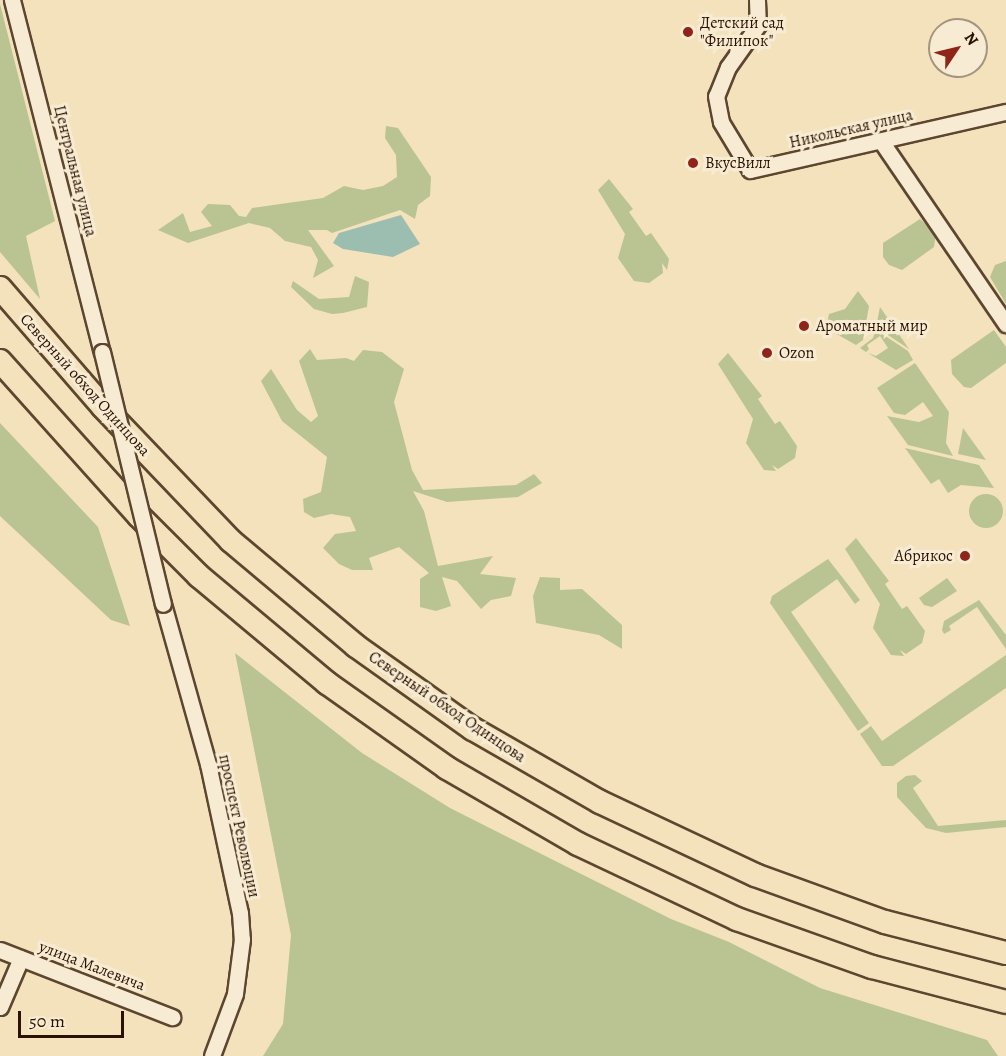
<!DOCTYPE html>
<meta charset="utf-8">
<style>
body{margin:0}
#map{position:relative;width:1006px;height:1056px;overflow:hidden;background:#f3e2bb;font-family:Alegreya,serif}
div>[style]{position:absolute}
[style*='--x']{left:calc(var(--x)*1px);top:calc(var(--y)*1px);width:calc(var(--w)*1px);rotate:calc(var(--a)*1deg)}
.green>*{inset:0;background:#b9c492}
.round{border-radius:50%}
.water>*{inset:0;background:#9bbeb1}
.roads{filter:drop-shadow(2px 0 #5d462f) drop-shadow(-2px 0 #5d462f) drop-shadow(0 2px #5d462f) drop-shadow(0 -2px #5d462f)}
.minor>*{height:15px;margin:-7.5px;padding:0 7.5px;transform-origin:7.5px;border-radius:7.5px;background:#f7ecd3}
.highway>*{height:22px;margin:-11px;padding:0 11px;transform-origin:11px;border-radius:11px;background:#f3e2bb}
.bridges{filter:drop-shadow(2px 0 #5d462f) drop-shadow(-2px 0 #5d462f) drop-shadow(0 2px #5d462f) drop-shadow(0 -2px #5d462f)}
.minor-bridge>*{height:15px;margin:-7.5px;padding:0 7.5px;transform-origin:7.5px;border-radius:7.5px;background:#f7ecd3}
.dots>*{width:16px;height:16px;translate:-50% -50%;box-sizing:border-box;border:3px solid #f7ecd3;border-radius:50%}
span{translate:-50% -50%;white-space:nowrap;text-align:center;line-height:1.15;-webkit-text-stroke:6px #f7ecd3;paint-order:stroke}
.poi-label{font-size:16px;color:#2b1200}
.left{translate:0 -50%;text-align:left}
.right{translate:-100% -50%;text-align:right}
.street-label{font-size:16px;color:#2b1200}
.north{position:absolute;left:928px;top:18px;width:60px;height:60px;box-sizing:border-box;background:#f7ecd3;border:2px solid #a5957f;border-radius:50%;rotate:55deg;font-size:16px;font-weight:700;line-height:24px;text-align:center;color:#2b1200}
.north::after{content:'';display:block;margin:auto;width:21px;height:27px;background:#8f2418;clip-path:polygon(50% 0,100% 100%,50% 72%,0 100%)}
.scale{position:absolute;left:18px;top:1011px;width:106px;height:27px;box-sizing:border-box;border:3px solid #2b1200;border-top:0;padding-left:8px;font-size:18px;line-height:21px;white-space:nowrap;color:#2b1200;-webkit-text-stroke:4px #f7ecd3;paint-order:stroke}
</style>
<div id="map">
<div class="green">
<div style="clip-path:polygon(0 4px,55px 221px,26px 236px,40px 299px,0 252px)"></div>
<div style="clip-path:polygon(386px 126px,398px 128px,431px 177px,430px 196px,418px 205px,415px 219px,400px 210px,332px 233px,327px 230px,308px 230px,334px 266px,313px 278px,318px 260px,311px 247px,285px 241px,270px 228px,249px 223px,188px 243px,158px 230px,183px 213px,190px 232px,212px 226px,201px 212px,208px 204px,230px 205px,239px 216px,246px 217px,252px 208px,323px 198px,344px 186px,363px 190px,383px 186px,397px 177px,396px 155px,385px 138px)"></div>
<div style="clip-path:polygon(609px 179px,633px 209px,629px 212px,646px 236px,651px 233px,669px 259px,667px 270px,662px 263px,663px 273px,649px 283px,634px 281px,618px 258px,625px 234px,598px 190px)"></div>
<div style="clip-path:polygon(920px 219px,936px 233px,934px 247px,902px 270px,889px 265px,883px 257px,883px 243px)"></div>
<div style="clip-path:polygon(1006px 261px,1006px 304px,990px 277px,995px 265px)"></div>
<div style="clip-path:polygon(355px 276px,369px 282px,367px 307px,343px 313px,332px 314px,314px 309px,291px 287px,293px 281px,319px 299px,349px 297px)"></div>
<div style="clip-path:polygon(858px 291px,869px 306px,863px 340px,856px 345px,826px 328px,829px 314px,845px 309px)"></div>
<div style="clip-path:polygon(880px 307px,909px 349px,876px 327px)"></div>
<div style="clip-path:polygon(876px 330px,908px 351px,913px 360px,896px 370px,868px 353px,876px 356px,888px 348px,880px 336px,867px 345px,869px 349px,866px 352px,860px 348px,873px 338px)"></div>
<div style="clip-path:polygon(994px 330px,1006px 347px,1006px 363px,971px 388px,964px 387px,952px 374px,951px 360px)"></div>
<div style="clip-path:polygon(310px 349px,317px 360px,346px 358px,354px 361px,363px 350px,382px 352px,404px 369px,394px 402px,412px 470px,423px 490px,516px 485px,534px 474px,542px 483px,518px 497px,447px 502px,413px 491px,424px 511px,438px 566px,493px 556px,480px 574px,516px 578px,511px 596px,491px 600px,481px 609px,457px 581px,442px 577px,451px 606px,436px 611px,420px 607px,420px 579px,429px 573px,399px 547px,369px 558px,373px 570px,352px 570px,339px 564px,323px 548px,335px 534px,356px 531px,350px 517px,331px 514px,314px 518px,304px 512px,303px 499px,321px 492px,327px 457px,282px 421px,261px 381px,271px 369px,297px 410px,311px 422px,318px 416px,299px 361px)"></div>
<div style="clip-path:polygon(728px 353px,762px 396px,758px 399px,775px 424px,780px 421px,797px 446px,795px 458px,778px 469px,772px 465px,776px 471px,764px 470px,746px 443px,753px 419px,718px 364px)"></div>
<div style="clip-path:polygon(915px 363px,949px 412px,946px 443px,953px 456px,908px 445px,887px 416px,919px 422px,933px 416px,923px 402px,905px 415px,894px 413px,877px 388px)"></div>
<div style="clip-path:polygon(0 423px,98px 527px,130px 626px,111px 620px,0 516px)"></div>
<div style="clip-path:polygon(963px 428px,986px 460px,958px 454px)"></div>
<div style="clip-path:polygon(905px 448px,979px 465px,994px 488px,961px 485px,948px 493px,939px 479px,931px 484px)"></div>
<div class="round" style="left:969px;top:494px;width:34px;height:34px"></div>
<div style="clip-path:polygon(856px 538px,889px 581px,885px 584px,902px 609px,907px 606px,925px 631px,922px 643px,906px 654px,900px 650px,904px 656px,891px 655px,873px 628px,880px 604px,845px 549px)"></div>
<div style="clip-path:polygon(828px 559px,860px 600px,855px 604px,837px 579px,791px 612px,869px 723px,858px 731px,770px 603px,772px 596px)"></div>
<div style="clip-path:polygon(540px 577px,560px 578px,560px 590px,582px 589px,622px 625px,622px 649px,599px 635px,536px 623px,533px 596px)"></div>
<div style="clip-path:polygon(947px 578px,957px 591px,932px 607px,924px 605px,919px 598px)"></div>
<div style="clip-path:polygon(979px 600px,1006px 635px,1006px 649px,977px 607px,949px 626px,951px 630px,944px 634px,942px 630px,944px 621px)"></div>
<div style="clip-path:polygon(235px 653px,362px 753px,450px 808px,671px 919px,729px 942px,820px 988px,987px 1040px,998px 1056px,263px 1056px,283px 1024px,291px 935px)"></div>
<div style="clip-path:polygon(1006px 655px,1006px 688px,893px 766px,882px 766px,860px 734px,871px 726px,882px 741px)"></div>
<div style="clip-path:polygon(915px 775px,922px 781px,913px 788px,938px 826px,1006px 820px,1006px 827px,946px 833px,926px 828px,897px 797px,897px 783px,906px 776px)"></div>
</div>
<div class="water">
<div style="clip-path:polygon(401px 215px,420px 244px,393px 257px,343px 249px,333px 243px,339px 233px)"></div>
</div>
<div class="roads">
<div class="minor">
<div style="--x:12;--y:0;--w:363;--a:75.7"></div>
<div style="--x:757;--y:0;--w:25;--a:88"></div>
<div style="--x:758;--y:25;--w:52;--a:125.5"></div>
<div style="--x:728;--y:67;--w:31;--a:112"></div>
<div style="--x:716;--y:96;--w:26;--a:79"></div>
<div style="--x:721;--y:122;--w:56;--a:58.9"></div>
<div style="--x:750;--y:170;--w:262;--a:-12.8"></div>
<div style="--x:881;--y:141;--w:222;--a:55.7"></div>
<div style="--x:163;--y:604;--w:166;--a:74.3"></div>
<div style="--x:208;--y:764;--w:152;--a:77.9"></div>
<div style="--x:240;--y:913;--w:26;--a:86"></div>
<div style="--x:242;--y:939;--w:55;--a:97.3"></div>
<div style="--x:235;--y:994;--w:66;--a:110.4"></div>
<div style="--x:0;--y:950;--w:185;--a:21.3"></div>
<div style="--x:0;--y:1007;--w:53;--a:-66.8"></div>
</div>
<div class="highway">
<div style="--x:0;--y:288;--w:157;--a:49.1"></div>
<div style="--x:103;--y:407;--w:185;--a:46.3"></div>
<div style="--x:231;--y:541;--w:163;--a:40"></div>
<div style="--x:356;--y:646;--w:143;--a:35.4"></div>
<div style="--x:473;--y:729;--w:146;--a:29.9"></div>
<div style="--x:600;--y:802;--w:171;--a:25.2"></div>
<div style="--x:755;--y:875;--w:138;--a:19.9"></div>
<div style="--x:885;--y:922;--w:125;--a:14.4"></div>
<div style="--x:0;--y:361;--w:208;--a:48.1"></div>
<div style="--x:139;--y:516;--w:85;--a:45"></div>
<div style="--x:199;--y:576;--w:167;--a:39.9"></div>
<div style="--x:327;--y:683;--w:147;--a:35.3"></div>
<div style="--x:447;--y:768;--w:151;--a:30.1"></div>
<div style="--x:578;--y:844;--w:176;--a:25.3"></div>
<div style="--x:737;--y:919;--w:143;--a:19.6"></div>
<div style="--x:872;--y:967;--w:138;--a:14.6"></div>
</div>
</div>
<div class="bridges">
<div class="minor-bridge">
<div style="--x:102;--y:352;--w:259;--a:76.4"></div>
</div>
</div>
<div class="dots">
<div style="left:688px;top:32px;background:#8f2418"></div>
<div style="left:693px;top:163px;background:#8f2418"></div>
<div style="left:804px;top:326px;background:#8f2418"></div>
<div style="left:767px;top:353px;background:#8f2418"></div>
<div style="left:965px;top:556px;background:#8f2418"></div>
</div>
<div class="poi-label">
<span class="left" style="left:700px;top:32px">Детский сад<br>"Филипок"</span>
<span class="left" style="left:705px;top:163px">ВкусВилл</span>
<span class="left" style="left:816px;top:326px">Ароматный мир</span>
<span class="left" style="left:779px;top:353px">Ozon</span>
<span class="right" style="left:953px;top:556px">Абрикос</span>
</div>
<div class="street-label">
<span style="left:851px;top:129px;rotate:-13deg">Никольская улица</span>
<span style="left:75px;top:171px;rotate:76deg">Центральная улица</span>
<span style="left:85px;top:385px;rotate:48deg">Северный обход Одинцова</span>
<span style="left:447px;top:707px;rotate:34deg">Северный обход Одинцова</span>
<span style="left:239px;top:826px;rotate:78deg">проспект Революции</span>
<span style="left:92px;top:966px;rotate:21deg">улица Малевича</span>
</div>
<div class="north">N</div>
<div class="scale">50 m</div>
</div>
